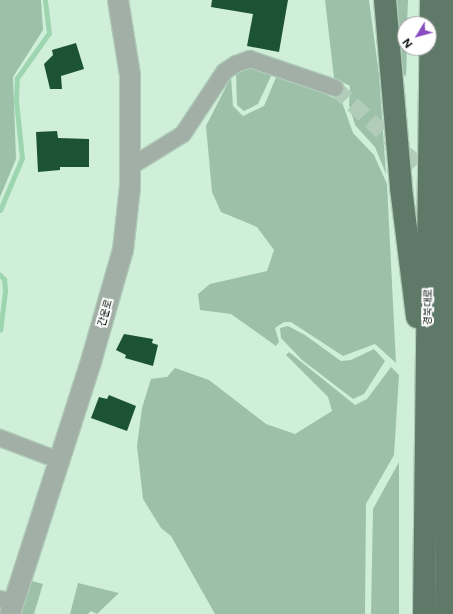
<!DOCTYPE html>
<meta charset="utf-8">
<style>
body{margin:0}
#map{position:relative;width:453px;height:614px;overflow:hidden;background:#cfefd9;font-family:Figtree,"Noto Sans KR",sans-serif}
div>[style]{position:absolute}
[style*='--x']{left:calc(var(--x)*1px);top:calc(var(--y)*1px);width:calc(var(--w)*1px);rotate:calc(var(--a)*1deg)}
.green>*{inset:0;background:#9cc1a8}
.stream>*{height:5px;margin:-2.5px;padding:0 2.5px;transform-origin:2.5px;border-radius:2.5px;background:#9cd5af}
.building>*{inset:0;background:#1b5334}
.minor-tunnel>*{height:16px;margin-top:-8px;transform-origin:0;background:repeating-linear-gradient(90deg,#b1cdba 0 16px,transparent 0 24px)}
.roads{filter:drop-shadow(1px 0 #afcbb8) drop-shadow(-1px 0 #afcbb8) drop-shadow(0 1px #afcbb8) drop-shadow(0 -1px #afcbb8)}
.minor>*{height:16px;margin:-8px;padding:0 8px;transform-origin:8px;border-radius:8px;background:#a2afa6}
.tertiary>*{height:20px;margin:-10px;padding:0 10px;transform-origin:10px;border-radius:10px;background:#a2afa6}
.trunk>*{height:22px;margin:-11px;padding:0 11px;transform-origin:11px;border-radius:11px;background:#5e7968}
span{translate:-50% -50%;white-space:nowrap;text-align:center;line-height:1.15;-webkit-text-stroke:4px #fff;paint-order:stroke}
.street-label{font-size:10px;color:#050f08}
.north{position:absolute;left:397px;top:16px;width:40px;height:40px;box-sizing:border-box;background:#fff;border:1px solid #9b9f9c;border-radius:50%;rotate:233deg;font-size:11px;font-weight:700;line-height:16px;text-align:center;color:#050f08}
.north::after{content:'';display:block;margin:auto;width:14px;height:18px;background:#884bc0;clip-path:polygon(50% 0,100% 100%,50% 72%,0 100%)}
</style>
<div id="map">
<div class="green">
<div style="clip-path:polygon(0 0,41px 0,43px 30px,13px 77px,16px 159px,0 197px)"></div>
<div style="clip-path:polygon(325px 0,369px 0,379px 75px,386px 174px,375px 147px,355px 125px,349px 105px,350px 86px,334px 78px)"></div>
<div style="clip-path:polygon(393px 0,408px 0,407px 24px,405px 24px,405px 48px,407px 48px,406px 77px,402px 72px)"></div>
<div style="clip-path:polygon(242px 65px,272px 74px,258px 104px,244px 111px,237px 105px,236px 72px)"></div>
<div style="clip-path:polygon(277px 75px,286px 76px,342px 102px,353px 133px,374px 155px,387px 184px,396px 363px,375px 344px,343px 356px,291px 322px,284px 322px,275px 328px,279px 342px,276px 346px,231px 314px,200px 310px,198px 294px,210px 284px,267px 271px,274px 250px,257px 227px,221px 212px,212px 192px,206px 126px,231px 77px,233px 106px,243px 116px,264px 106px)"></div>
<div style="clip-path:polygon(288px 326px,305px 335px,341px 361px,351px 360px,374px 349px,385px 361px,364px 394px,353px 399px,302px 360px,281px 338px,280px 328px)"></div>
<div style="clip-path:polygon(289px 352px,355px 405px,367px 399px,391px 367px,399px 375px,394px 455px,366px 504px,365px 614px,215px 614px,171px 536px,161px 528px,143px 499px,137px 446px,142px 408px,151px 379px,167px 377px,175px 368px,209px 380px,266px 424px,295px 434px,332px 411px,328px 397px,286px 355px)"></div>
<div style="clip-path:polygon(399px 462px,399px 614px,371px 614px,373px 509px)"></div>
<div style="clip-path:polygon(32px 581px,43px 584px,34px 614px,21px 614px)"></div>
<div style="clip-path:polygon(78px 583px,119px 593px,97px 614px,91px 611px,88px 614px,70px 614px)"></div>
</div>
<div class="stream">
<div style="--x:0;--y:210;--w:56;--a:-67.1"></div>
<div style="--x:22;--y:158;--w:57;--a:-96"></div>
<div style="--x:16;--y:101;--w:23;--a:-88"></div>
<div style="--x:17;--y:78;--w:55;--a:-54.6"></div>
<div style="--x:49;--y:33;--w:33;--a:-97"></div>
<div style="--x:0;--y:275;--w:6;--a:45"></div>
<div style="--x:4;--y:279;--w:12;--a:85"></div>
<div style="--x:5;--y:291;--w:39;--a:97"></div>
</div>
<div class="building">
<div style="clip-path:polygon(212px 0,288px 0,279px 52px,247px 46px,253px 14px,211px 7px)"></div>
<div style="clip-path:polygon(76px 43px,84px 69px,61px 76px,62px 89px,50px 89px,44px 64px,53px 55px,52px 50px)"></div>
<div style="clip-path:polygon(57px 131px,58px 138px,89px 139px,89px 167px,60px 167px,60px 170px,38px 172px,36px 132px)"></div>
<div style="clip-path:polygon(124px 334px,153px 339px,152px 343px,158px 345px,153px 366px,125px 358px,126px 355px,116px 350px)"></div>
<div style="clip-path:polygon(109px 395px,136px 406px,127px 431px,91px 418px,99px 397px,107px 399px)"></div>
</div>
<div class="minor-tunnel">
<div style="--x:335;--y:88;--w:135;--a:42.9"></div>
</div>
<div class="roads">
<div class="minor">
<div style="--x:130;--y:167;--w:62;--a:-31.9"></div>
<div style="--x:183;--y:134;--w:74;--a:-56.5"></div>
<div style="--x:224;--y:72;--w:14;--a:-34"></div>
<div style="--x:236;--y:64;--w:15;--a:-20"></div>
<div style="--x:250;--y:59;--w:90;--a:18.8"></div>
<div style="--x:0;--y:438;--w:62;--a:20.8"></div>
<div style="--x:0;--y:599;--w:14;--a:12"></div>
</div>
<div class="tertiary">
<div style="--x:10;--y:614;--w:269;--a:-72.2"></div>
<div style="--x:92;--y:358;--w:112;--a:-74"></div>
<div style="--x:123;--y:250;--w:63;--a:-83.7"></div>
<div style="--x:130;--y:187;--w:112;--a:-90"></div>
<div style="--x:130;--y:75;--w:76;--a:-99.1"></div>
</div>
<div class="trunk">
<div style="--x:385;--y:0;--w:189;--a:85.1"></div>
<div style="--x:401;--y:188;--w:130;--a:82.9"></div>
<div style="--x:424;--y:614;--w:614;--a:-89.35"></div>
<div style="--x:446;--y:614;--w:614;--a:-89.63"></div>
</div>
</div>
<div class="street-label">
<span style="left:428px;top:307px;rotate:-89deg">경북대로</span>
<span style="left:105px;top:313px;rotate:-74deg">간운로</span>
</div>
<div class="north">N</div>
</div>
